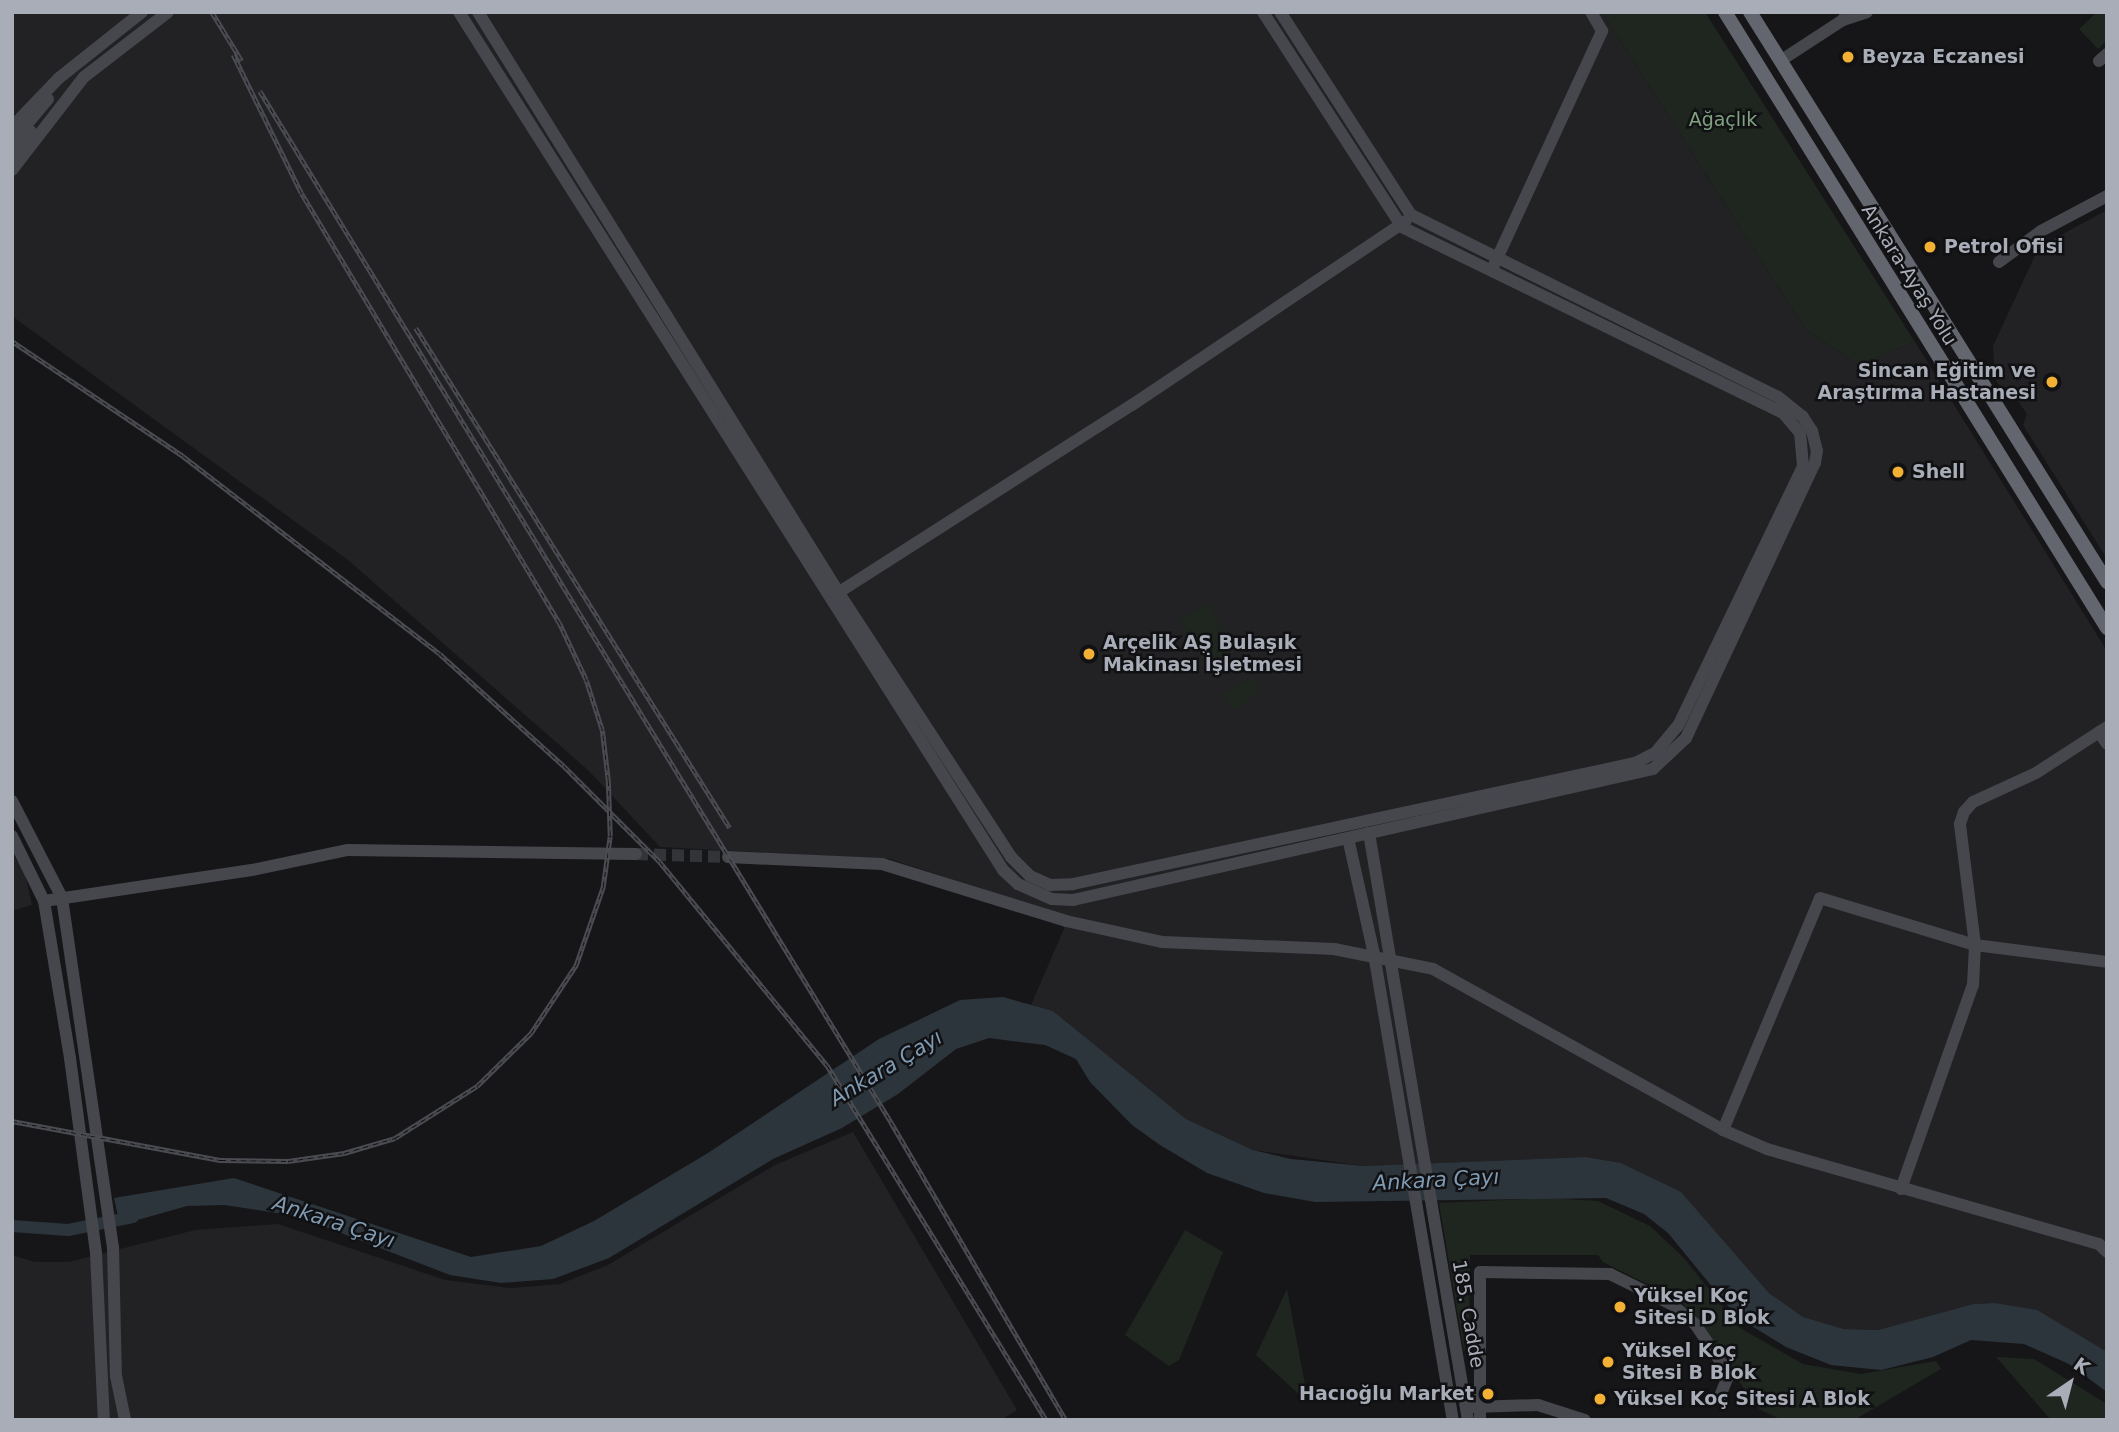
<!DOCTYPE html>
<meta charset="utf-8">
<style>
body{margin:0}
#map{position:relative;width:2119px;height:1432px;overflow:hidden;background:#161618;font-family:"DejaVu Sans",sans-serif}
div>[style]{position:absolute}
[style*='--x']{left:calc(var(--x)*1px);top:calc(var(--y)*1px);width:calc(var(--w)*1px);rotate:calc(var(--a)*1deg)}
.built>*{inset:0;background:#222225}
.green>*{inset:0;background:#1e261f}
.water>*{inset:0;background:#2c353c}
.river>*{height:12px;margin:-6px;padding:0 6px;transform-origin:6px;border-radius:6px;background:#2c353c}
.secondary-tunnel>*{height:12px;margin-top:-6px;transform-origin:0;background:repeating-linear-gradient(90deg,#333438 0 12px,transparent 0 18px)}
.secondary>*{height:12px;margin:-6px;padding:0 6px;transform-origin:6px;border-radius:6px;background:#45474d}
.highway>*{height:14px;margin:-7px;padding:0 7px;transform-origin:7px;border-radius:7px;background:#63666e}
.rail>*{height:4.5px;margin-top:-2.25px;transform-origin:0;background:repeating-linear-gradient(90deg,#111113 0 5px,#4a4c52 0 10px);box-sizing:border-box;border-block:2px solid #4a4c52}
.dots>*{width:19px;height:19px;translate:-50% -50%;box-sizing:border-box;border:4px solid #111113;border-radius:50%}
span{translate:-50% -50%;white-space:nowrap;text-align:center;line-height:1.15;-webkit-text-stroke:5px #111113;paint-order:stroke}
.poi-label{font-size:19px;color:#a8adb8;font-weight:700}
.left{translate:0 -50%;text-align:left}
.right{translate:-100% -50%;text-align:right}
.park-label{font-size:19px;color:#7fa381}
.street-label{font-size:19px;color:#a8adb8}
.water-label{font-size:21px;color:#7f9bb3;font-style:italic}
.frame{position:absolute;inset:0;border:14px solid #a8adb8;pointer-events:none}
.north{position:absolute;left:2035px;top:1348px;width:70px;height:70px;-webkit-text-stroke:5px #111113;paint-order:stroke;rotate:35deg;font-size:19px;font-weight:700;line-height:28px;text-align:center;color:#a8adb8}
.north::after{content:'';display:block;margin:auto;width:24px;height:32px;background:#a8adb8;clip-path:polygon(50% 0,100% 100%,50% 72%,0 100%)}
</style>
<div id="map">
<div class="built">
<div style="clip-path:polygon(12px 12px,1602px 12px,1805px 329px,1858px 365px,1915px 342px,2107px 651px,2107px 1353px,1995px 1303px,1973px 1304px,1878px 1330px,1844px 1329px,1803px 1317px,1769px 1293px,1681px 1193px,1621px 1163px,1586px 1157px,1364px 1166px,1253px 1150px,1186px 1119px,1053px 1011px,1031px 1005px,1069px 917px,890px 859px,660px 847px,589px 771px,348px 560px,12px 316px)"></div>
<div style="clip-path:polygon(2107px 210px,2107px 559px,2023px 425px,2027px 414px,2009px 388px,2000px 386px,1995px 379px,1993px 346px,2039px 247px)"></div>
<div style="clip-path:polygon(12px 853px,25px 874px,32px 905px,12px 911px)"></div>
<div style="clip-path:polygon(853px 1132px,1017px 1410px,1001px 1420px,12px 1420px,12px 1255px,35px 1262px,69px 1262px,195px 1230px,278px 1224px,445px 1280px,511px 1288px,560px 1284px,608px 1265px,775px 1165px)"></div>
</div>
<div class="green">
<div style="clip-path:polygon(1602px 12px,1705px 12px,1915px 342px,1858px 365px,1805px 329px)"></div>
<div style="clip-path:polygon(2097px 12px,2107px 12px,2107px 40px,2098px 49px,2079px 29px)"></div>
<div style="clip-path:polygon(1207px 603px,1236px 648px,1207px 666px,1178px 621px)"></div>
<div style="clip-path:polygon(1253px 676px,1262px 691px,1234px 709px,1224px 694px)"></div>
<div style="clip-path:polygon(1549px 1198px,1598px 1201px,1650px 1226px,1683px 1257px,1740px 1328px,1803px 1364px,1861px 1374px,1936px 1361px,1941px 1369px,1854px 1420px,1782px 1420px,1759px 1409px,1681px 1301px,1603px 1262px,1598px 1255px,1470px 1255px,1469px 1336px,1464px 1352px,1439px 1203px)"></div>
<div style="clip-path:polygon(1185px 1230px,1223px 1252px,1179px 1360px,1169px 1366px,1125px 1335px)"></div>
<div style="clip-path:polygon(1287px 1289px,1307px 1395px,1303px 1398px,1256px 1355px)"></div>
<div style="clip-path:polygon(1996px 1357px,2034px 1359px,2107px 1404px,2107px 1420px,2051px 1420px)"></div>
</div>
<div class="water">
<div style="clip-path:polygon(1003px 997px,1053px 1011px,1186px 1119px,1253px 1150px,1291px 1159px,1364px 1166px,1586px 1157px,1621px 1163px,1681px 1192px,1769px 1293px,1803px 1317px,1844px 1329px,1878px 1330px,1973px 1304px,1995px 1303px,2037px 1310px,2107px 1352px,2107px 1392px,2069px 1364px,2024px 1344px,1971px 1340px,1933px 1357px,1881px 1370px,1831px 1365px,1786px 1347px,1755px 1328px,1728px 1306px,1668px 1233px,1644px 1214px,1606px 1198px,1315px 1202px,1264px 1193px,1207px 1173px,1160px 1145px,1132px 1125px,1090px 1082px,1076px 1059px,1045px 1045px,989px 1038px,956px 1049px,898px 1094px,842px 1128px,773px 1159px,609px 1258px,553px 1279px,501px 1283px,450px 1275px,297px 1216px,224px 1205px,187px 1206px,120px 1225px,114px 1198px,234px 1178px,471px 1257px,541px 1246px,594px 1221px,708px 1153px,879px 1039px,960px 1000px)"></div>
</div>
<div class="river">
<div style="--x:12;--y:1226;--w:56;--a:4.1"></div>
<div style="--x:68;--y:1230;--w:66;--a:-11.3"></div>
</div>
<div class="secondary-tunnel">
<div style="--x:636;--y:854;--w:92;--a:1.9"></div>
</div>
<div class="secondary">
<div style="--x:459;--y:12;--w:1016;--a:57.62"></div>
<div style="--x:1003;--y:870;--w:21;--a:43"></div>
<div style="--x:1018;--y:884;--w:37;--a:24"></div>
<div style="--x:1052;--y:899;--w:21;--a:3"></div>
<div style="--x:1073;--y:900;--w:595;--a:-12.73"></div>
<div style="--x:1653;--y:769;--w:45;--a:-43.2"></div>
<div style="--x:1686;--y:738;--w:304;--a:-64.9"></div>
<div style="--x:1815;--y:463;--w:12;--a:-81"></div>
<div style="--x:1817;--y:451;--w:21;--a:-104"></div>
<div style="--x:1812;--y:431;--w:17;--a:-123"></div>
<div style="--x:1803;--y:417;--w:32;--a:-141"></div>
<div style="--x:1778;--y:397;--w:410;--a:-153.6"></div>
<div style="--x:1411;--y:215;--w:242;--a:-122.8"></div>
<div style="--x:478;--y:12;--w:684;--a:58.15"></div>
<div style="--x:839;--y:593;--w:315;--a:56.9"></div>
<div style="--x:1011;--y:857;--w:27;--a:45"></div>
<div style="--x:1030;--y:876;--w:22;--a:24"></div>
<div style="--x:1050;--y:885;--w:23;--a:-2"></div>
<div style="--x:1073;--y:884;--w:575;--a:-12.15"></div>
<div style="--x:1635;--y:763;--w:22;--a:-27"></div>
<div style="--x:1655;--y:753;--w:35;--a:-50"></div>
<div style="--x:1678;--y:726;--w:288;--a:-64.3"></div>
<div style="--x:1803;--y:466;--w:33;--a:-95"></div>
<div style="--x:1800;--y:433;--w:26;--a:-130"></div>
<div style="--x:1783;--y:413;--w:424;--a:-154"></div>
<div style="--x:1402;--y:227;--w:256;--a:-122.9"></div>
<div style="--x:1847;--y:13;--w:8;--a:120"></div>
<div style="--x:1843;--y:20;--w:25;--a:-18"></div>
<div style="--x:1780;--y:61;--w:75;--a:-33.1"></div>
<div style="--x:2099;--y:61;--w:11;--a:-41"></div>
<div style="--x:12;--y:127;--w:68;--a:-46.2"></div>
<div style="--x:59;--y:78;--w:106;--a:-38.5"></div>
<div style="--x:12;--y:142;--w:56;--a:-50.1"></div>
<div style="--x:12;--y:156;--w:31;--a:-53"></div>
<div style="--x:12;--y:170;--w:118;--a:-52.3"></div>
<div style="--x:84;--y:77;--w:106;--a:-37.7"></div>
<div style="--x:1999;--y:262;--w:52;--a:-36.4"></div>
<div style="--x:2041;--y:231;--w:75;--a:-27.9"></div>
<div style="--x:1494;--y:265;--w:258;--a:-65.2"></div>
<div style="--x:1602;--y:31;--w:22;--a:-120"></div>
<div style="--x:833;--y:596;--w:355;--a:-32.6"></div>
<div style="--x:1132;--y:405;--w:330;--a:-33.9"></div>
<div style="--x:2099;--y:732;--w:14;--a:56"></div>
<div style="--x:12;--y:801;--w:109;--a:62.7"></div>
<div style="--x:62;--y:898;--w:353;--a:81.7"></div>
<div style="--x:113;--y:1247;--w:129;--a:88.7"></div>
<div style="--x:116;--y:1376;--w:45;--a:78.4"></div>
<div style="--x:1369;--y:833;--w:595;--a:80.43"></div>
<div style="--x:12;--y:836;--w:72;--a:63.8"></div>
<div style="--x:44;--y:901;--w:159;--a:80.6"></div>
<div style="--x:70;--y:1058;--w:197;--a:82.4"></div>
<div style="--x:96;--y:1253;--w:167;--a:87.3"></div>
<div style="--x:1348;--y:838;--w:119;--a:77.4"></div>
<div style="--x:1374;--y:954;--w:473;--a:80.4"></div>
<div style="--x:728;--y:857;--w:154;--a:2.6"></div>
<div style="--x:882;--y:864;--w:193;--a:17.2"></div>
<div style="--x:1066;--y:921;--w:98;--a:12.3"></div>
<div style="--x:1162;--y:942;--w:172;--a:2.3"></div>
<div style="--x:1334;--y:949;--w:101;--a:11.4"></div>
<div style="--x:1433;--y:969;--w:332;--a:29"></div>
<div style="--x:1723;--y:1130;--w:48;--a:23.4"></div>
<div style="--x:1767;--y:1149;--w:345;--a:16"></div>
<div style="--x:2099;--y:1244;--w:11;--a:45"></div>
<div style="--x:44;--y:901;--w:210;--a:-8.5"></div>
<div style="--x:252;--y:870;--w:98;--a:-11.8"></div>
<div style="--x:348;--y:850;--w:288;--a:0.8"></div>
<div style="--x:1723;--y:1130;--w:251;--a:-67.3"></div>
<div style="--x:1820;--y:898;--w:162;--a:16.9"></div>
<div style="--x:1975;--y:945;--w:133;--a:7.3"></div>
<div style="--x:1901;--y:1189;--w:216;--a:-70.6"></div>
<div style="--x:1973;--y:985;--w:40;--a:-87.1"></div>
<div style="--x:1975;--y:945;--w:122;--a:-97.1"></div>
<div style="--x:1960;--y:824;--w:13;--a:-72"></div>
<div style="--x:1964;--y:812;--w:13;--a:-48"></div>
<div style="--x:1973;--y:802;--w:69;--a:-24.7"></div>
<div style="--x:2036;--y:773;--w:85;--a:-32.9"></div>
<div style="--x:1473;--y:1407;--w:65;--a:-1.8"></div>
<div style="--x:1538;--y:1405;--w:49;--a:17.7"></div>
<div style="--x:1480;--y:1420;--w:148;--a:-90"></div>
<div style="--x:1480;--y:1272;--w:130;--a:0.9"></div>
<div style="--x:1610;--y:1274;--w:70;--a:26.2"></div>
<div style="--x:1673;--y:1305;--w:29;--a:41"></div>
<div style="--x:1695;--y:1324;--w:60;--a:55.8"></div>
<div style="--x:1729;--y:1374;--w:27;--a:112"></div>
</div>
<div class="highway">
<div style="--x:1725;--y:12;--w:725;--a:58.2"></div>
<div style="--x:1750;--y:12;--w:673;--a:57.94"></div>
</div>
<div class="rail">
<div style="--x:212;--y:12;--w:57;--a:58.5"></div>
<div style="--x:260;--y:91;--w:1209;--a:58.53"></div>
<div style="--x:891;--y:1122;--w:346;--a:59.6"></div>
<div style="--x:416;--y:328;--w:590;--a:57.87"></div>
<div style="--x:12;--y:341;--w:206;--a:33.9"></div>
<div style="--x:183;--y:456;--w:324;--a:37.6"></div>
<div style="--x:440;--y:654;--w:167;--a:42.1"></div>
<div style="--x:564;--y:766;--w:136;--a:45"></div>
<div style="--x:660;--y:862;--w:263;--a:50.6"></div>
<div style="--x:827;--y:1065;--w:417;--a:58.3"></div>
<div style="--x:12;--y:1121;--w:213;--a:10.6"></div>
<div style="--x:221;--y:1160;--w:67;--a:0.9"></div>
<div style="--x:288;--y:1161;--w:57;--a:-8.1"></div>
<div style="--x:344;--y:1153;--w:53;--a:-16.4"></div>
<div style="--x:395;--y:1138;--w:97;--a:-32.4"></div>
<div style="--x:477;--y:1086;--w:76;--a:-44.5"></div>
<div style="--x:531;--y:1033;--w:82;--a:-56.5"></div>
<div style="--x:576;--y:965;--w:83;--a:-70.9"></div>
<div style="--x:603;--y:887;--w:51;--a:-82.2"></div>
<div style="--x:610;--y:836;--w:56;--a:-92"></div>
<div style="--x:608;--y:780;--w:50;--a:-96.8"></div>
<div style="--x:602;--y:730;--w:52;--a:-107.7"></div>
<div style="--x:586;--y:680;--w:63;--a:-115.3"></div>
<div style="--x:559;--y:623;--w:501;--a:-120.96"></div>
<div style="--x:301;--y:193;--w:154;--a:-116.2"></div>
</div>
<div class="dots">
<div style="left:1848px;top:57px;background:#f2b134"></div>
<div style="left:1930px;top:247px;background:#f2b134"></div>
<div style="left:2052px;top:382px;background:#f2b134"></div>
<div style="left:1898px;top:472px;background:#f2b134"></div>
<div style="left:1089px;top:654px;background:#f2b134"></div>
<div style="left:1620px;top:1307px;background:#f2b134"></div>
<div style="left:1608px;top:1362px;background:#f2b134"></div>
<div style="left:1488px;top:1394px;background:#f2b134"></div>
<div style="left:1600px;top:1399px;background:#f2b134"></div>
</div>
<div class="poi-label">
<span class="left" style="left:1862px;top:57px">Beyza Eczanesi</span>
<span class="left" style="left:1944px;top:247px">Petrol Ofisi</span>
<span class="right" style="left:2036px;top:382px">Sincan Eğitim ve<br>Araştırma Hastanesi</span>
<span class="left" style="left:1912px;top:472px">Shell</span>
<span class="left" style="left:1103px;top:654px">Arçelik AŞ Bulaşık<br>Makinası İşletmesi</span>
<span class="left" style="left:1634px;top:1307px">Yüksel Koç<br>Sitesi D Blok</span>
<span class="left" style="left:1622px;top:1362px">Yüksel Koç<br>Sitesi B Blok</span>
<span class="right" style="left:1474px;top:1394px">Hacıoğlu Market</span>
<span class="left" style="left:1614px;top:1399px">Yüksel Koç Sitesi A Blok</span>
</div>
<div class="park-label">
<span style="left:1723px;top:120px">Ağaçlık</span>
</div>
<div class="street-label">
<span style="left:1909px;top:275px;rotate:58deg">Ankara-Ayaş Yolu</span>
<span style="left:1468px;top:1314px;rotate:80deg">185. Cadde</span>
</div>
<div class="water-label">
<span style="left:886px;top:1068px;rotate:-31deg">Ankara Çayı</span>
<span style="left:1436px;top:1180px;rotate:-3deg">Ankara Çayı</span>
<span style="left:334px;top:1222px;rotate:18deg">Ankara Çayı</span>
</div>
<div class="frame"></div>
<div class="north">K</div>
</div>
